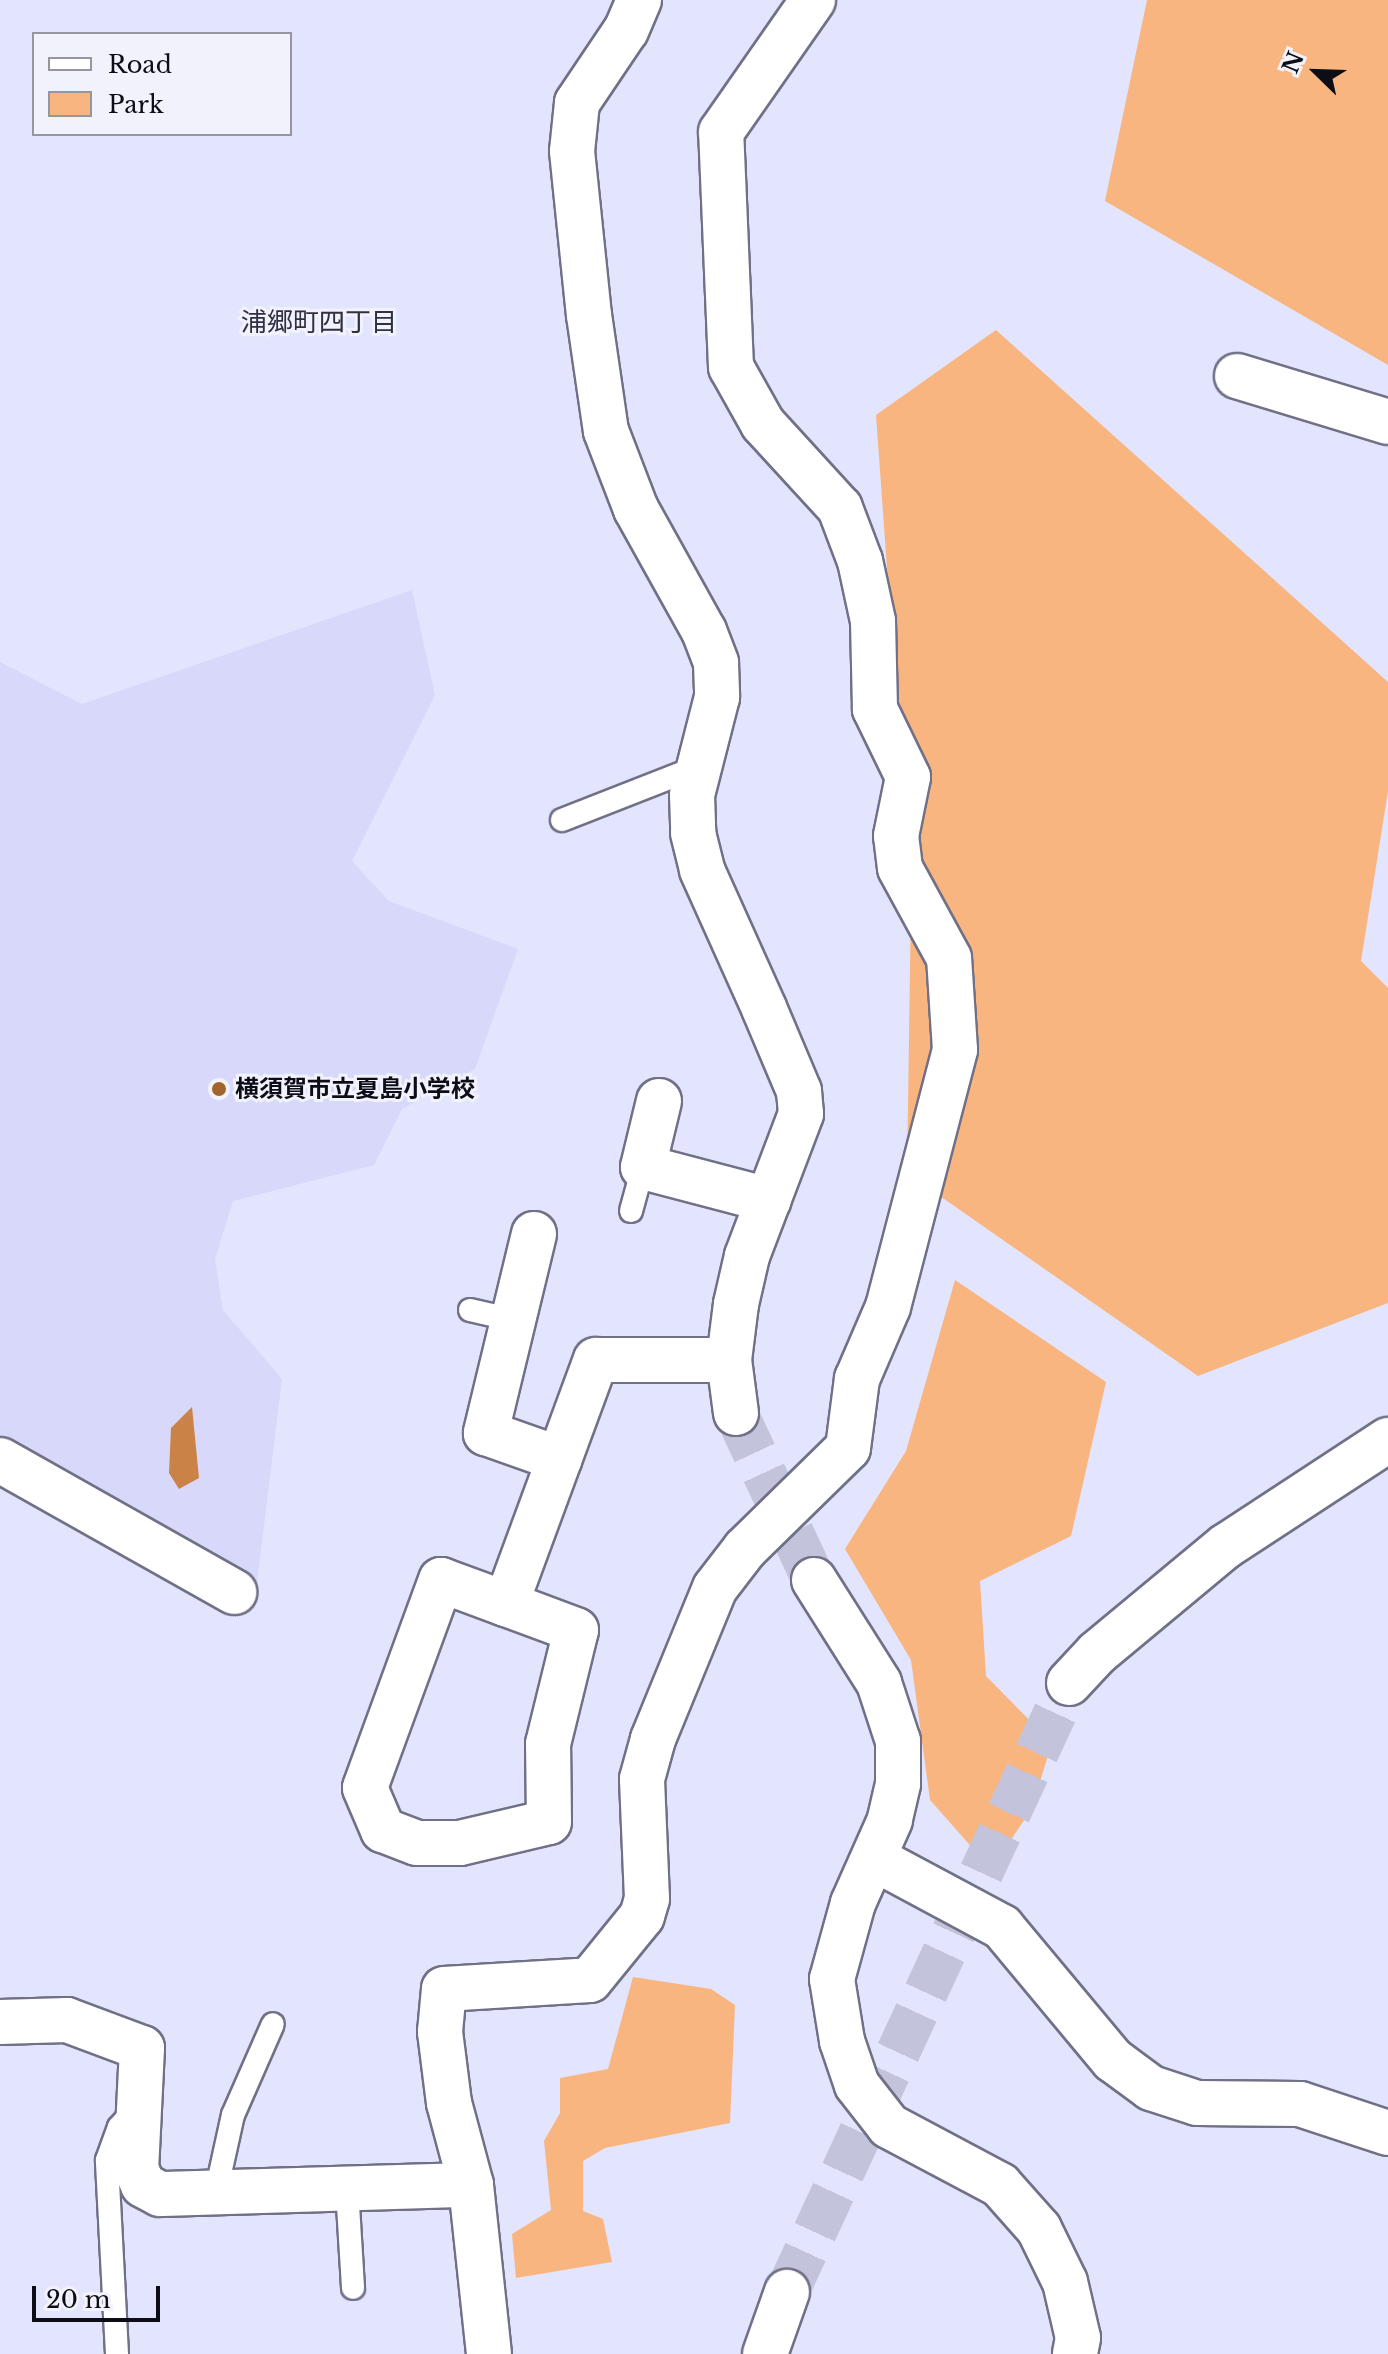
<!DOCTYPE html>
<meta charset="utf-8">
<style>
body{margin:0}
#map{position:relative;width:1388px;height:2354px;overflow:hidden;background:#e3e4fe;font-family:"Libre Baskerville","Noto Sans JP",serif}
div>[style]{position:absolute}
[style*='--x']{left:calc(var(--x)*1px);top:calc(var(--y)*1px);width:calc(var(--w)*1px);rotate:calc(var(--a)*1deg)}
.built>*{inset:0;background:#d8d9fa}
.green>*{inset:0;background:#f8b580}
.water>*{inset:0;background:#ca8246}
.minor-tunnel>*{height:44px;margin-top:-22px;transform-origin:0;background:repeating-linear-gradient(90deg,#c3c4db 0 44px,transparent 0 66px)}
.tertiary-tunnel>*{height:44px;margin-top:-22px;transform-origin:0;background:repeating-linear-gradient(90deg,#c3c4db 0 44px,transparent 0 66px)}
.roads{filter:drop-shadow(2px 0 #707087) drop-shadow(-2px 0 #707087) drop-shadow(0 2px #707087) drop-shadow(0 -2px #707087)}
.service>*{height:22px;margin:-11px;padding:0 11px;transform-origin:11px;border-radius:11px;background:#fff}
.minor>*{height:44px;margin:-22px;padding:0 22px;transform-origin:22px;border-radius:22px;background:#fff}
.tertiary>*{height:44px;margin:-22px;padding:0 22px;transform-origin:22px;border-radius:22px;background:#fff}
.dots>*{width:22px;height:22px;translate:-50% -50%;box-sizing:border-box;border:4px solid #f2f2fd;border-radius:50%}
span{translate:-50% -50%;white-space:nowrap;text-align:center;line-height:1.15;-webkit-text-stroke:6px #f2f2fd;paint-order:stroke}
.poi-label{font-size:24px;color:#0d0d16;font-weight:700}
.left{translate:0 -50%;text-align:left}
.neighbourhood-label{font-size:26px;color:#303044}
.legend{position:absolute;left:32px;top:32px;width:260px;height:104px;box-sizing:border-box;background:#f2f2fd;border:2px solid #9696a1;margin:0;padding:10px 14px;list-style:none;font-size:24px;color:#0d0d16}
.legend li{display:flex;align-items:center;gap:16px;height:40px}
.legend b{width:40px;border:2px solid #9696a1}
.north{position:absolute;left:1276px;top:32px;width:80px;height:80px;-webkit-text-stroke:6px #f2f2fd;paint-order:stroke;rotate:293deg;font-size:22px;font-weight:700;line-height:32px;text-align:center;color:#0d0d16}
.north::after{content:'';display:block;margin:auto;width:28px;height:36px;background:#0d0d16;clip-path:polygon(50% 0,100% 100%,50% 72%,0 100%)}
.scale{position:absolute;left:32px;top:2286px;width:128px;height:36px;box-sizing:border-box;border:4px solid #0d0d16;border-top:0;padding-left:10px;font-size:24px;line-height:28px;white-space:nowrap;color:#0d0d16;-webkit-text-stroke:6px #f2f2fd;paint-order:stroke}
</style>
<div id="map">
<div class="built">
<div style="clip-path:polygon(412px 590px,435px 695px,352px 861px,389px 901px,518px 949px,475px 1069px,402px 1109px,374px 1165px,233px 1201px,215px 1259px,223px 1310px,282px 1379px,257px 1583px,0 1435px,0 662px,82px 704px)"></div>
</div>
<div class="green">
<div style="clip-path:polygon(1147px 0,1388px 0,1388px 365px,1105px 201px)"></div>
<div style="clip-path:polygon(996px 330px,1388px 682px,1388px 791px,1361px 961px,1388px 988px,1388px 1303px,1198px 1376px,907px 1173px,911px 902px,876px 415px)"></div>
<div style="clip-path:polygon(955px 1280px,1106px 1382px,1071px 1536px,980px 1581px,986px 1676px,1052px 1743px,1031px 1810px,991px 1869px,930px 1800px,911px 1660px,845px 1549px,906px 1451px)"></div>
<div style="clip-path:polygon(633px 1977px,711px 1989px,735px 2005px,730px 2123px,605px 2148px,583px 2161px,583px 2211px,603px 2219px,612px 2262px,516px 2278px,512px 2234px,551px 2210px,544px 2141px,560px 2113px,560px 2078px,608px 2069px)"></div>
</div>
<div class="water">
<div style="clip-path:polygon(192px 1407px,199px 1478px,179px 1489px,169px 1473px,171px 1428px)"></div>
</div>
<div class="minor-tunnel">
<div style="--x:787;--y:2292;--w:671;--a:-65.15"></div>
</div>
<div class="tertiary-tunnel">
<div style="--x:736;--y:1413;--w:184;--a:65"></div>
</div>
<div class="roads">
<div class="service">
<div style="--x:562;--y:820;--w:148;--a:-21.4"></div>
<div style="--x:631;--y:1211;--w:46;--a:-74.7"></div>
<div style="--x:470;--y:1310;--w:45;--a:12.8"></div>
<div style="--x:347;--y:2189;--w:99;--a:86.5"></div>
<div style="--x:216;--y:2192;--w:79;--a:-77.6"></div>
<div style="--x:233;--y:2115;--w:99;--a:-66.3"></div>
<div style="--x:117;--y:2354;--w:194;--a:-93"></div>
<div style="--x:107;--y:2160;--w:35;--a:-70"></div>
<div style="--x:119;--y:2127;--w:18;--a:-47"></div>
</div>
<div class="minor">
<div style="--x:639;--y:0;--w:33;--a:113"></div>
<div style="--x:626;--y:30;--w:88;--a:123.9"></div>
<div style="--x:577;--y:103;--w:48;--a:95.9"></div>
<div style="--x:572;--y:151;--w:165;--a:84.1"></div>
<div style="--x:589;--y:315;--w:117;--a:81.7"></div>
<div style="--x:606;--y:431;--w:84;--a:69"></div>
<div style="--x:636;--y:509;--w:140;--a:60.9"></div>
<div style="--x:704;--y:631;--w:34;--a:69"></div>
<div style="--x:716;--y:663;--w:34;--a:88"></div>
<div style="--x:717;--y:697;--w:101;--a:104.3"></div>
<div style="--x:692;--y:795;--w:38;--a:88"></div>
<div style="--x:693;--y:833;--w:38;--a:76"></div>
<div style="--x:702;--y:870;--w:151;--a:65.8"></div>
<div style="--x:1237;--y:376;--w:158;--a:16.9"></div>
<div style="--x:659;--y:1101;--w:68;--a:103.6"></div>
<div style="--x:643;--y:1167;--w:130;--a:14.7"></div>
<div style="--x:534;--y:1234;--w:205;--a:103.6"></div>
<div style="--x:486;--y:1433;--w:78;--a:19.4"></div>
<div style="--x:0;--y:1460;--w:269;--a:29.4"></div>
<div style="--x:506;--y:1604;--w:69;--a:-159.7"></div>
<div style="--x:441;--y:1580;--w:221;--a:110.1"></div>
<div style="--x:365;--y:1788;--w:46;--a:66.8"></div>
<div style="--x:383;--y:1830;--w:36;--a:21"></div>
<div style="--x:417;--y:1843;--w:43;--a:0"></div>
<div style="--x:460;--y:1843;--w:91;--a:-13.3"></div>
<div style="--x:549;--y:1822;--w:78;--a:-90.7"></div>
<div style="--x:548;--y:1744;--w:117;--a:-76.2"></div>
<div style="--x:576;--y:1630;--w:75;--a:-159.6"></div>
<div style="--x:506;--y:1604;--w:260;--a:-69.8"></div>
<div style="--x:596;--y:1360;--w:133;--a:0"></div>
<div style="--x:1069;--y:1683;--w:41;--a:-47"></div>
<div style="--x:1097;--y:1653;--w:168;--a:-39.7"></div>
<div style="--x:1226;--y:1546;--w:194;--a:-33.2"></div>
<div style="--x:877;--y:1860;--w:142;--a:28.2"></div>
<div style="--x:1002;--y:1927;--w:173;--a:50.2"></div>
<div style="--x:1113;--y:2060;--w:47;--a:36.4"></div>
<div style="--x:1151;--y:2088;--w:48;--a:18.1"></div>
<div style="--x:1197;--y:2103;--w:103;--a:0.6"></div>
<div style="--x:1300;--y:2104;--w:93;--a:18.2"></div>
<div style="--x:0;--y:2022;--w:67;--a:-1.7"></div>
<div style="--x:67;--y:2020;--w:80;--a:20.5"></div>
<div style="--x:142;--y:2048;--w:121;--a:92.8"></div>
<div style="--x:136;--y:2169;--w:17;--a:66"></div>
<div style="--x:143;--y:2185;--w:19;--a:28"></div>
<div style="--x:160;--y:2194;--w:311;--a:-1.7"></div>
<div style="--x:489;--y:2354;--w:170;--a:-96.1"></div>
<div style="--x:471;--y:2185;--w:85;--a:-105"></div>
<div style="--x:449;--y:2103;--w:72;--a:-97.2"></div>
<div style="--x:440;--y:2032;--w:43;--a:-84.7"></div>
<div style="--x:444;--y:1989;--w:146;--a:-3.5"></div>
<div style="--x:590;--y:1980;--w:82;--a:-50.9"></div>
<div style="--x:642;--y:1916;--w:18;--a:-74"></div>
<div style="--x:647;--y:1899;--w:120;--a:-92.4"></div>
<div style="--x:642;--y:1779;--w:41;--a:-74.6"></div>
<div style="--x:653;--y:1739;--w:163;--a:-67.7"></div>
<div style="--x:715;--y:1588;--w:49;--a:-52.4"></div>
<div style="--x:745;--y:1549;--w:144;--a:-44.4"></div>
<div style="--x:848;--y:1448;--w:70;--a:-82.6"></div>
<div style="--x:857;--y:1379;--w:78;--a:-66.7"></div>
<div style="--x:888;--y:1307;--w:266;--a:-75.4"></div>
<div style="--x:955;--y:1050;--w:92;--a:-93.7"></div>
<div style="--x:949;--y:958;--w:102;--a:-118.6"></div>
<div style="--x:900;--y:868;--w:32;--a:-97"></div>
<div style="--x:896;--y:836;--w:60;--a:-78.5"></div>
<div style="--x:908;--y:777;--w:76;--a:-115.9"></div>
<div style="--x:875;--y:709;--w:88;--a:-91.3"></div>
<div style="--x:873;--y:621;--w:61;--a:-102.2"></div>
<div style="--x:860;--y:561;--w:57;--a:-110.7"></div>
<div style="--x:840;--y:508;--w:114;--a:-132.5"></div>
<div style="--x:763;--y:424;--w:65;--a:-119.3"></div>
<div style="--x:731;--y:367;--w:235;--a:-92.4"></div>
<div style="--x:721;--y:132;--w:161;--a:-55.1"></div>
<div style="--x:765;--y:2354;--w:66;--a:-70.5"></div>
</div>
<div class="tertiary">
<div style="--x:736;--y:1413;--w:53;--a:-97.5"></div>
<div style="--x:729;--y:1360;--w:56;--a:-82.9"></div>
<div style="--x:736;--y:1304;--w:49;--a:-77.1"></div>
<div style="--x:747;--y:1256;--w:152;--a:-69.2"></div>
<div style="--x:801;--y:1114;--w:23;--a:-95"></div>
<div style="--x:799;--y:1091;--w:90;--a:-112.9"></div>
<div style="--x:814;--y:1580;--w:122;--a:57.7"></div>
<div style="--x:879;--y:1683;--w:61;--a:71.9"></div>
<div style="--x:898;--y:1741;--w:43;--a:90"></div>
<div style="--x:898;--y:1784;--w:37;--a:103"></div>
<div style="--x:890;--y:1820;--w:91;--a:114"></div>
<div style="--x:853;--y:1903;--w:79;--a:105.4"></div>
<div style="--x:832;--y:1979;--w:63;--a:80.8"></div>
<div style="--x:842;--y:2041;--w:46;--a:71.2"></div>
<div style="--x:857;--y:2085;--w:52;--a:52"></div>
<div style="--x:889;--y:2126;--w:126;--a:28"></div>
<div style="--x:1000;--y:2185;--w:59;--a:48.4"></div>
<div style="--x:1039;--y:2229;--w:59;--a:63.9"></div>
<div style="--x:1065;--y:2282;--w:57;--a:76.9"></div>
<div style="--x:1078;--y:2338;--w:16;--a:101"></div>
</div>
</div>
<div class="dots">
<div style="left:219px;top:1089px;background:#a3632c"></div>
</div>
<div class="poi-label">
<span class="left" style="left:235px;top:1089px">横須賀市立夏島小学校</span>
</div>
<div class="neighbourhood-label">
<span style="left:319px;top:323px">浦郷町四丁目</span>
</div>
<ul class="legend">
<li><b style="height:10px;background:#fff"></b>Road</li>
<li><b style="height:22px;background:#f8b580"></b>Park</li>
</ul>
<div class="north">N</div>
<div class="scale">20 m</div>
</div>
